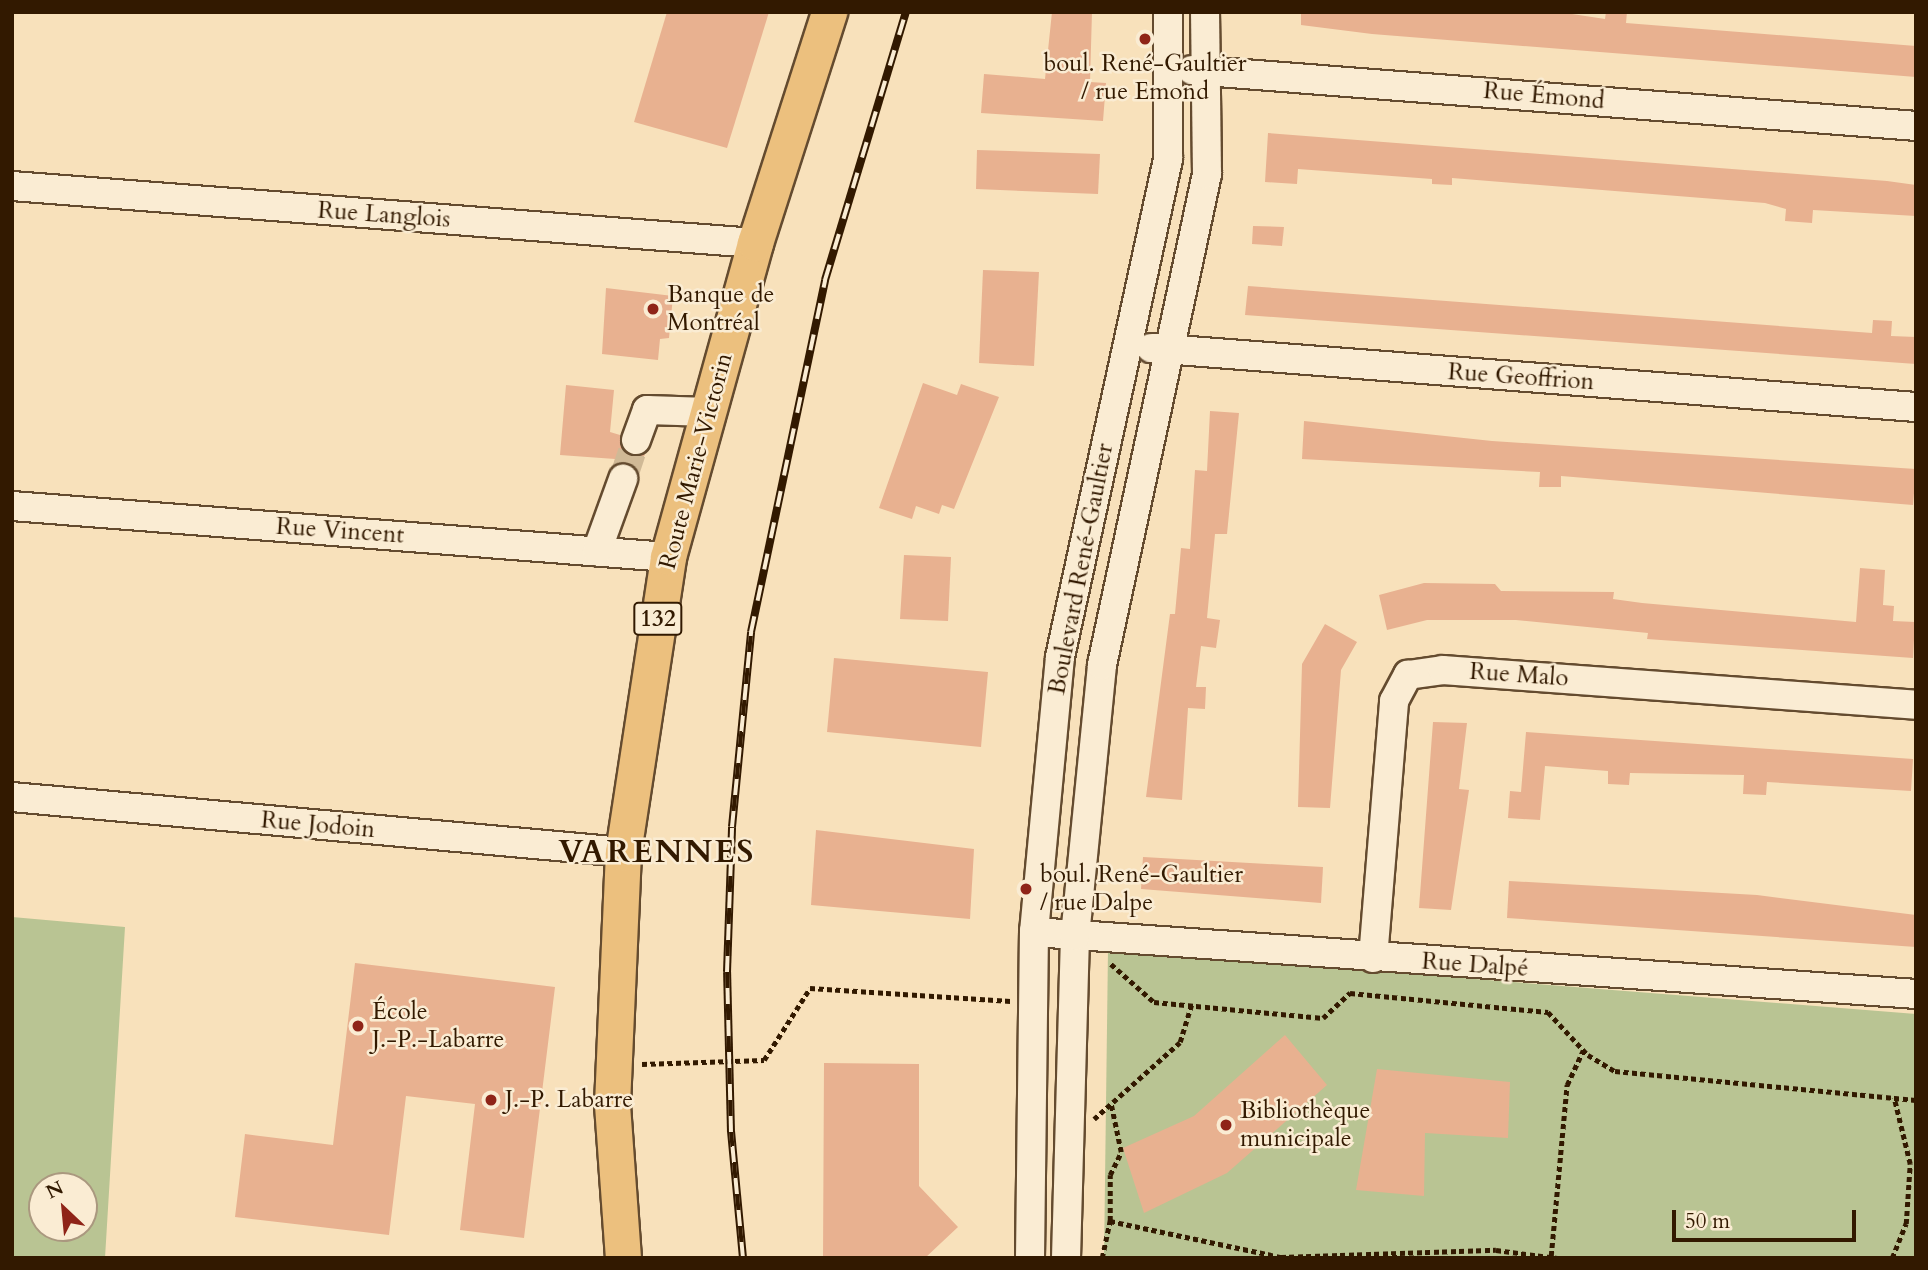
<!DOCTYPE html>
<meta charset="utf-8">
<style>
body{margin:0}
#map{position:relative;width:1928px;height:1270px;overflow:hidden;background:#f8e1bb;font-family:Cardo,serif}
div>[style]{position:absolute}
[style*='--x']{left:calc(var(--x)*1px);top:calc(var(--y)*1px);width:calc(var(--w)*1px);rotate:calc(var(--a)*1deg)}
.green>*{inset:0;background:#b9c493}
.building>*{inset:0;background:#e8b190}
.minor-tunnel>*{height:28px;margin-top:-14px;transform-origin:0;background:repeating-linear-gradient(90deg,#d0b996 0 28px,transparent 0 42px)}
.path>*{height:4.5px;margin-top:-2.25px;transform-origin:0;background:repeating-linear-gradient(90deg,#321900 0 5px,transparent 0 8.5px)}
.roads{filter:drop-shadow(2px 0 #644b2f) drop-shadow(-2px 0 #644b2f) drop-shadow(0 2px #644b2f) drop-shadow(0 -2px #644b2f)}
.minor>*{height:28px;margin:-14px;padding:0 14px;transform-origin:14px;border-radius:14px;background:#faecd3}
.major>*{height:35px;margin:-17.5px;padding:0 17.5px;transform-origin:17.5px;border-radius:17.5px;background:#ecc07e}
.rail>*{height:8px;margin-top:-4px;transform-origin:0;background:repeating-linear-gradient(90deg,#faecd3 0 16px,#321900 0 32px);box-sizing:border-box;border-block:2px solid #321900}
.dots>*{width:19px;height:19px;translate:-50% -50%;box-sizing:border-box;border:4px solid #faecd3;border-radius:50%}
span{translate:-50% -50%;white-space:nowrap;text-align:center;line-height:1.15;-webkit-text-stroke:5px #faecd3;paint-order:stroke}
.shield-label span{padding:2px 5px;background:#faecd3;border:2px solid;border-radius:5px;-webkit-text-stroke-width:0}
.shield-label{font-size:23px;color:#321900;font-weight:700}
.poi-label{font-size:24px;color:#321900}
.left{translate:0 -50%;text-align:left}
.street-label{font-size:24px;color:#321900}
.district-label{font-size:32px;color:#321900;font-weight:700;letter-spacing:2px}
.frame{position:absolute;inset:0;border:14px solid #321900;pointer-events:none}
.north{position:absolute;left:28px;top:1172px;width:70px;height:70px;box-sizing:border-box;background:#faecd3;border:2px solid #aa987f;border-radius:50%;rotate:334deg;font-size:19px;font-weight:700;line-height:28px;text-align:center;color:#321900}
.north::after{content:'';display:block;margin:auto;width:24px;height:32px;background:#8f2418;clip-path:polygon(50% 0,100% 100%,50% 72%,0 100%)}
.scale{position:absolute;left:1672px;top:1210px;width:184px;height:32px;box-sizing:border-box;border:4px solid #321900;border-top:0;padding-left:9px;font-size:21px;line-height:24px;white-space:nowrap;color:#321900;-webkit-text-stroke:5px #faecd3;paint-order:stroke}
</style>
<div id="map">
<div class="green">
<div style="clip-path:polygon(evenodd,12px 917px,125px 927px,105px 1258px,12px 1258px,12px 917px,84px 1186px,84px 1228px,42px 1228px,42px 1186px,84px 1186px)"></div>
<div style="clip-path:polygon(1108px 950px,1916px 1014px,1916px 1258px,1104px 1258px)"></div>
</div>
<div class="building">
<div style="clip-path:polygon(667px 12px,769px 12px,727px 148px,634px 122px)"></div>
<div style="clip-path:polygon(1052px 12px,1092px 12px,1090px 82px,1106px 83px,1103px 121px,981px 113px,984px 74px,1045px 79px)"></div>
<div style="clip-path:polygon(1301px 12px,1559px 12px,1605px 19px,1606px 12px,1627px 12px,1626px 23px,1916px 46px,1916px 77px,1372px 34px,1301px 25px)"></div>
<div style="clip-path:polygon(1268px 133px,1887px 181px,1916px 185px,1916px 216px,1813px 210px,1812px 223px,1785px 221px,1786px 209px,1765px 203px,1452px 178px,1452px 185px,1432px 184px,1432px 179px,1298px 169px,1297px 184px,1265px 182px)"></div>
<div style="clip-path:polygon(977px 150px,1100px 154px,1098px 194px,976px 189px)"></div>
<div style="clip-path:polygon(1253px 226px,1284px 227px,1282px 246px,1252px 244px)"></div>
<div style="clip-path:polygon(983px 270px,1039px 272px,1034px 366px,979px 363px)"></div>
<div style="clip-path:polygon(1248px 286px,1872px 333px,1873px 320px,1892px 321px,1891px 336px,1916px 337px,1916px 364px,1245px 315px)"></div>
<div style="clip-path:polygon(606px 288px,673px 296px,669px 338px,660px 339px,658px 360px,602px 354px)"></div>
<div style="clip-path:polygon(923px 383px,957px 395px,961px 384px,999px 397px,954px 509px,942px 505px,939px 514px,916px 506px,912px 519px,879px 508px)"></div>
<div style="clip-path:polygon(566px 385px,614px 390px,610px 432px,620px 435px,630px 455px,645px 454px,638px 474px,628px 463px,613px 466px,615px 459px,560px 455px)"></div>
<div style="clip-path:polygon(1210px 411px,1239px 413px,1227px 534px,1215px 534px,1207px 618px,1220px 620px,1216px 648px,1201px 646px,1196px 687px,1206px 687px,1205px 709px,1188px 708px,1182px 800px,1146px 797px,1170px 614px,1175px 614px,1181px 548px,1190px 549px,1195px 470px,1207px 471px)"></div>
<div style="clip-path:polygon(1304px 421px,1492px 441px,1916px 469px,1913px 505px,1561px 476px,1561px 487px,1539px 487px,1540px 472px,1302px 459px)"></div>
<div style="clip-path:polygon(904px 555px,951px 557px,948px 621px,900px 619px)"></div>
<div style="clip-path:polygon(1860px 568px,1885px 570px,1883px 605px,1894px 606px,1893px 621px,1915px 622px,1913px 658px,1647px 639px,1648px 633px,1516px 620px,1427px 620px,1387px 630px,1379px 595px,1424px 583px,1495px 584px,1501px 591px,1614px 592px,1613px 599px,1642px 603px,1856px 622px)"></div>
<div style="clip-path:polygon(1325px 624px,1357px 642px,1341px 670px,1330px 808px,1298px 807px,1302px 664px)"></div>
<div style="clip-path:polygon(834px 658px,988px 672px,981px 747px,827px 732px)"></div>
<div style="clip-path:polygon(1433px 722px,1467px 723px,1459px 789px,1469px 790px,1451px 910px,1419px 908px)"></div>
<div style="clip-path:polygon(1526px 732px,1913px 759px,1911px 791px,1767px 782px,1766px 795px,1743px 794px,1744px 775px,1630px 773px,1629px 785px,1608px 784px,1608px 771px,1545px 766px,1540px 820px,1508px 818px,1510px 791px,1521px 792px)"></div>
<div style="clip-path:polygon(816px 830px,974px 849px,970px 919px,811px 905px)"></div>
<div style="clip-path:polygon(1143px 857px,1323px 867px,1321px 903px,1141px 889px)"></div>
<div style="clip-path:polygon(1509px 881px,1757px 895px,1916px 915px,1916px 947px,1507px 918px)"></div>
<div style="clip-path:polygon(355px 963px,555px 987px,524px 1238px,460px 1230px,475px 1104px,406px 1096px,389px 1235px,235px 1217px,245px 1134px,333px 1145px)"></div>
<div style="clip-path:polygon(1285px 1035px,1327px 1085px,1227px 1173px,1144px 1213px,1123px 1148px,1194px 1116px)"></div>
<div style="clip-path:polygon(824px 1063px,919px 1064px,919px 1186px,958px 1227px,925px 1258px,823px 1258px)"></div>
<div style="clip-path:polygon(1377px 1069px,1510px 1082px,1508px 1138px,1425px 1133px,1424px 1196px,1356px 1190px)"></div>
</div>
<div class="minor-tunnel">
<div style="--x:623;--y:479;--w:41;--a:-71.6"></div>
</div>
<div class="path">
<div style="--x:1111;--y:964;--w:57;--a:41.5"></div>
<div style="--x:1154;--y:1002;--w:170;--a:5.4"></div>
<div style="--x:1323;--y:1018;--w:37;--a:-43"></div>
<div style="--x:1350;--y:993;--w:199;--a:5.5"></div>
<div style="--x:1548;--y:1012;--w:59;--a:47.1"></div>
<div style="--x:1588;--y:1055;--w:31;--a:31"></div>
<div style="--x:1615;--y:1071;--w:302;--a:5.5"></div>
<div style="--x:642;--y:1064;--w:122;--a:-1.9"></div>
<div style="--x:764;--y:1060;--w:85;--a:-57.4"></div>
<div style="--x:810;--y:988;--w:201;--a:3.7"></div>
<div style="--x:1094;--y:1119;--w:115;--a:-41.8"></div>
<div style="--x:1180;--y:1042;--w:39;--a:-73"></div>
<div style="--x:1110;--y:1221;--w:46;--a:-90"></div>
<div style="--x:1110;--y:1175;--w:25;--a:-64"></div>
<div style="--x:1121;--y:1152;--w:49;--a:-101.8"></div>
<div style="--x:1551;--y:1256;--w:172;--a:-84.7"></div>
<div style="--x:1567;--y:1085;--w:38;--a:-65"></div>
<div style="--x:1102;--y:1258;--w:38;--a:-78"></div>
<div style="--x:1110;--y:1221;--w:175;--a:11.9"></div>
<div style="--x:1281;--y:1257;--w:215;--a:-1.9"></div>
<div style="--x:1496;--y:1250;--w:62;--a:7.5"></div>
<div style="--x:1892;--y:1258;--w:37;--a:-68"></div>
<div style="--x:1906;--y:1224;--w:60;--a:-86.2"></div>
<div style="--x:1910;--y:1164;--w:68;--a:-103.6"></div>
</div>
<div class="roads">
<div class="minor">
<div style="--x:1192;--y:70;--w:726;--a:4.42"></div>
<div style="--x:12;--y:186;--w:745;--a:4.39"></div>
<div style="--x:1151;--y:348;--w:767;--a:4.41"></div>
<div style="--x:636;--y:440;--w:32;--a:-70"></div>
<div style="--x:647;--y:410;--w:62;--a:1.8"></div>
<div style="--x:12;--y:506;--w:658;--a:4.45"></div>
<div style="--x:597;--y:551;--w:77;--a:-70.1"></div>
<div style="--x:12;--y:797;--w:613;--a:5.14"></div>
<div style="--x:1034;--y:932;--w:884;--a:4.02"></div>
<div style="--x:1373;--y:958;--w:258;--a:-85.3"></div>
<div style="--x:1394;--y:701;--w:30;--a:-62"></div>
<div style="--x:1408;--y:675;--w:35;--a:-8"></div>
<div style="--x:1443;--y:670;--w:474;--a:4.2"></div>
<div style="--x:1030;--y:1258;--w:326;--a:-89.3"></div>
<div style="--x:1034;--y:932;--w:276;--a:-84.6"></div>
<div style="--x:1060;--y:657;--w:510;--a:-77.76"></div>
<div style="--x:1168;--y:159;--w:147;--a:-90"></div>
<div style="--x:1066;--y:1258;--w:322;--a:-88.4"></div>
<div style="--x:1075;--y:936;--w:272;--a:-84.3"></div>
<div style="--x:1102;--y:665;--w:502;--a:-77.93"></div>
<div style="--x:1207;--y:174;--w:162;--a:-90.7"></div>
</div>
<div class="major">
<div style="--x:623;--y:1258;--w:154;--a:-94.1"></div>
<div style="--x:612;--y:1104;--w:252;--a:-87.5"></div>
<div style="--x:623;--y:852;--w:298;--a:-81.3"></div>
<div style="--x:668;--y:557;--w:326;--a:-74.5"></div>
<div style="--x:755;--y:243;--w:243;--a:-72.2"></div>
</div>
</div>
<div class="rail">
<div style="--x:743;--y:1258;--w:127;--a:-95.4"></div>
<div style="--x:731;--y:1132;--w:160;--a:-91.4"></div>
<div style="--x:727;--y:972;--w:145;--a:-88"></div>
<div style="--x:732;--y:827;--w:196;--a:-84.4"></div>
<div style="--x:751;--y:632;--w:360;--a:-78.1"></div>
<div style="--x:825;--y:280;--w:280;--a:-73.2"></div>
</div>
<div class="dots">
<div style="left:1145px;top:39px;background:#8f2418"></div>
<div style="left:653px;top:309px;background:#8f2418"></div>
<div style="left:1026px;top:889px;background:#8f2418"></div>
<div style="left:358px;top:1026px;background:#8f2418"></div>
<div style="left:491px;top:1100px;background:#8f2418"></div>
<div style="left:1226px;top:1125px;background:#8f2418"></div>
</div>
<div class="shield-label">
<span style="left:658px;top:619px">132</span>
</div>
<div class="poi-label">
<span style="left:1145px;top:78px">boul. René-Gaultier<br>/ rue Emond</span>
<span class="left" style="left:667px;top:309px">Banque de<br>Montréal</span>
<span class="left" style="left:1040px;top:889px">boul. René-Gaultier<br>/ rue Dalpe</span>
<span class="left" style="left:372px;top:1026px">École<br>J.-P.-Labarre</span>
<span class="left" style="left:505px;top:1100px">J.-P. Labarre</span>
<span class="left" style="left:1240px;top:1125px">Bibliothèque<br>municipale</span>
</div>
<div class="street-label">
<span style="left:1544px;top:96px;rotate:5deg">Rue Émond</span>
<span style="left:384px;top:215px;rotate:4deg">Rue Langlois</span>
<span style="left:1521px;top:377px;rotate:4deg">Rue Geoffrion</span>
<span style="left:696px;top:461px;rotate:-75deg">Route Marie-Victorin</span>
<span style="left:340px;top:531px;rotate:4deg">Rue Vincent</span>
<span style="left:1081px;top:569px;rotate:-79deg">Boulevard René-Gaultier</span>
<span style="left:1519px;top:675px;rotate:4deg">Rue Malo</span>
<span style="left:318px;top:825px;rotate:5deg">Rue Jodoin</span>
<span style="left:1475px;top:965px;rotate:4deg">Rue Dalpé</span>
</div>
<div class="district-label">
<span style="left:657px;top:852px">VARENNES</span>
</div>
<div class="frame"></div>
<div class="north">N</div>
<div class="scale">50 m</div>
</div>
